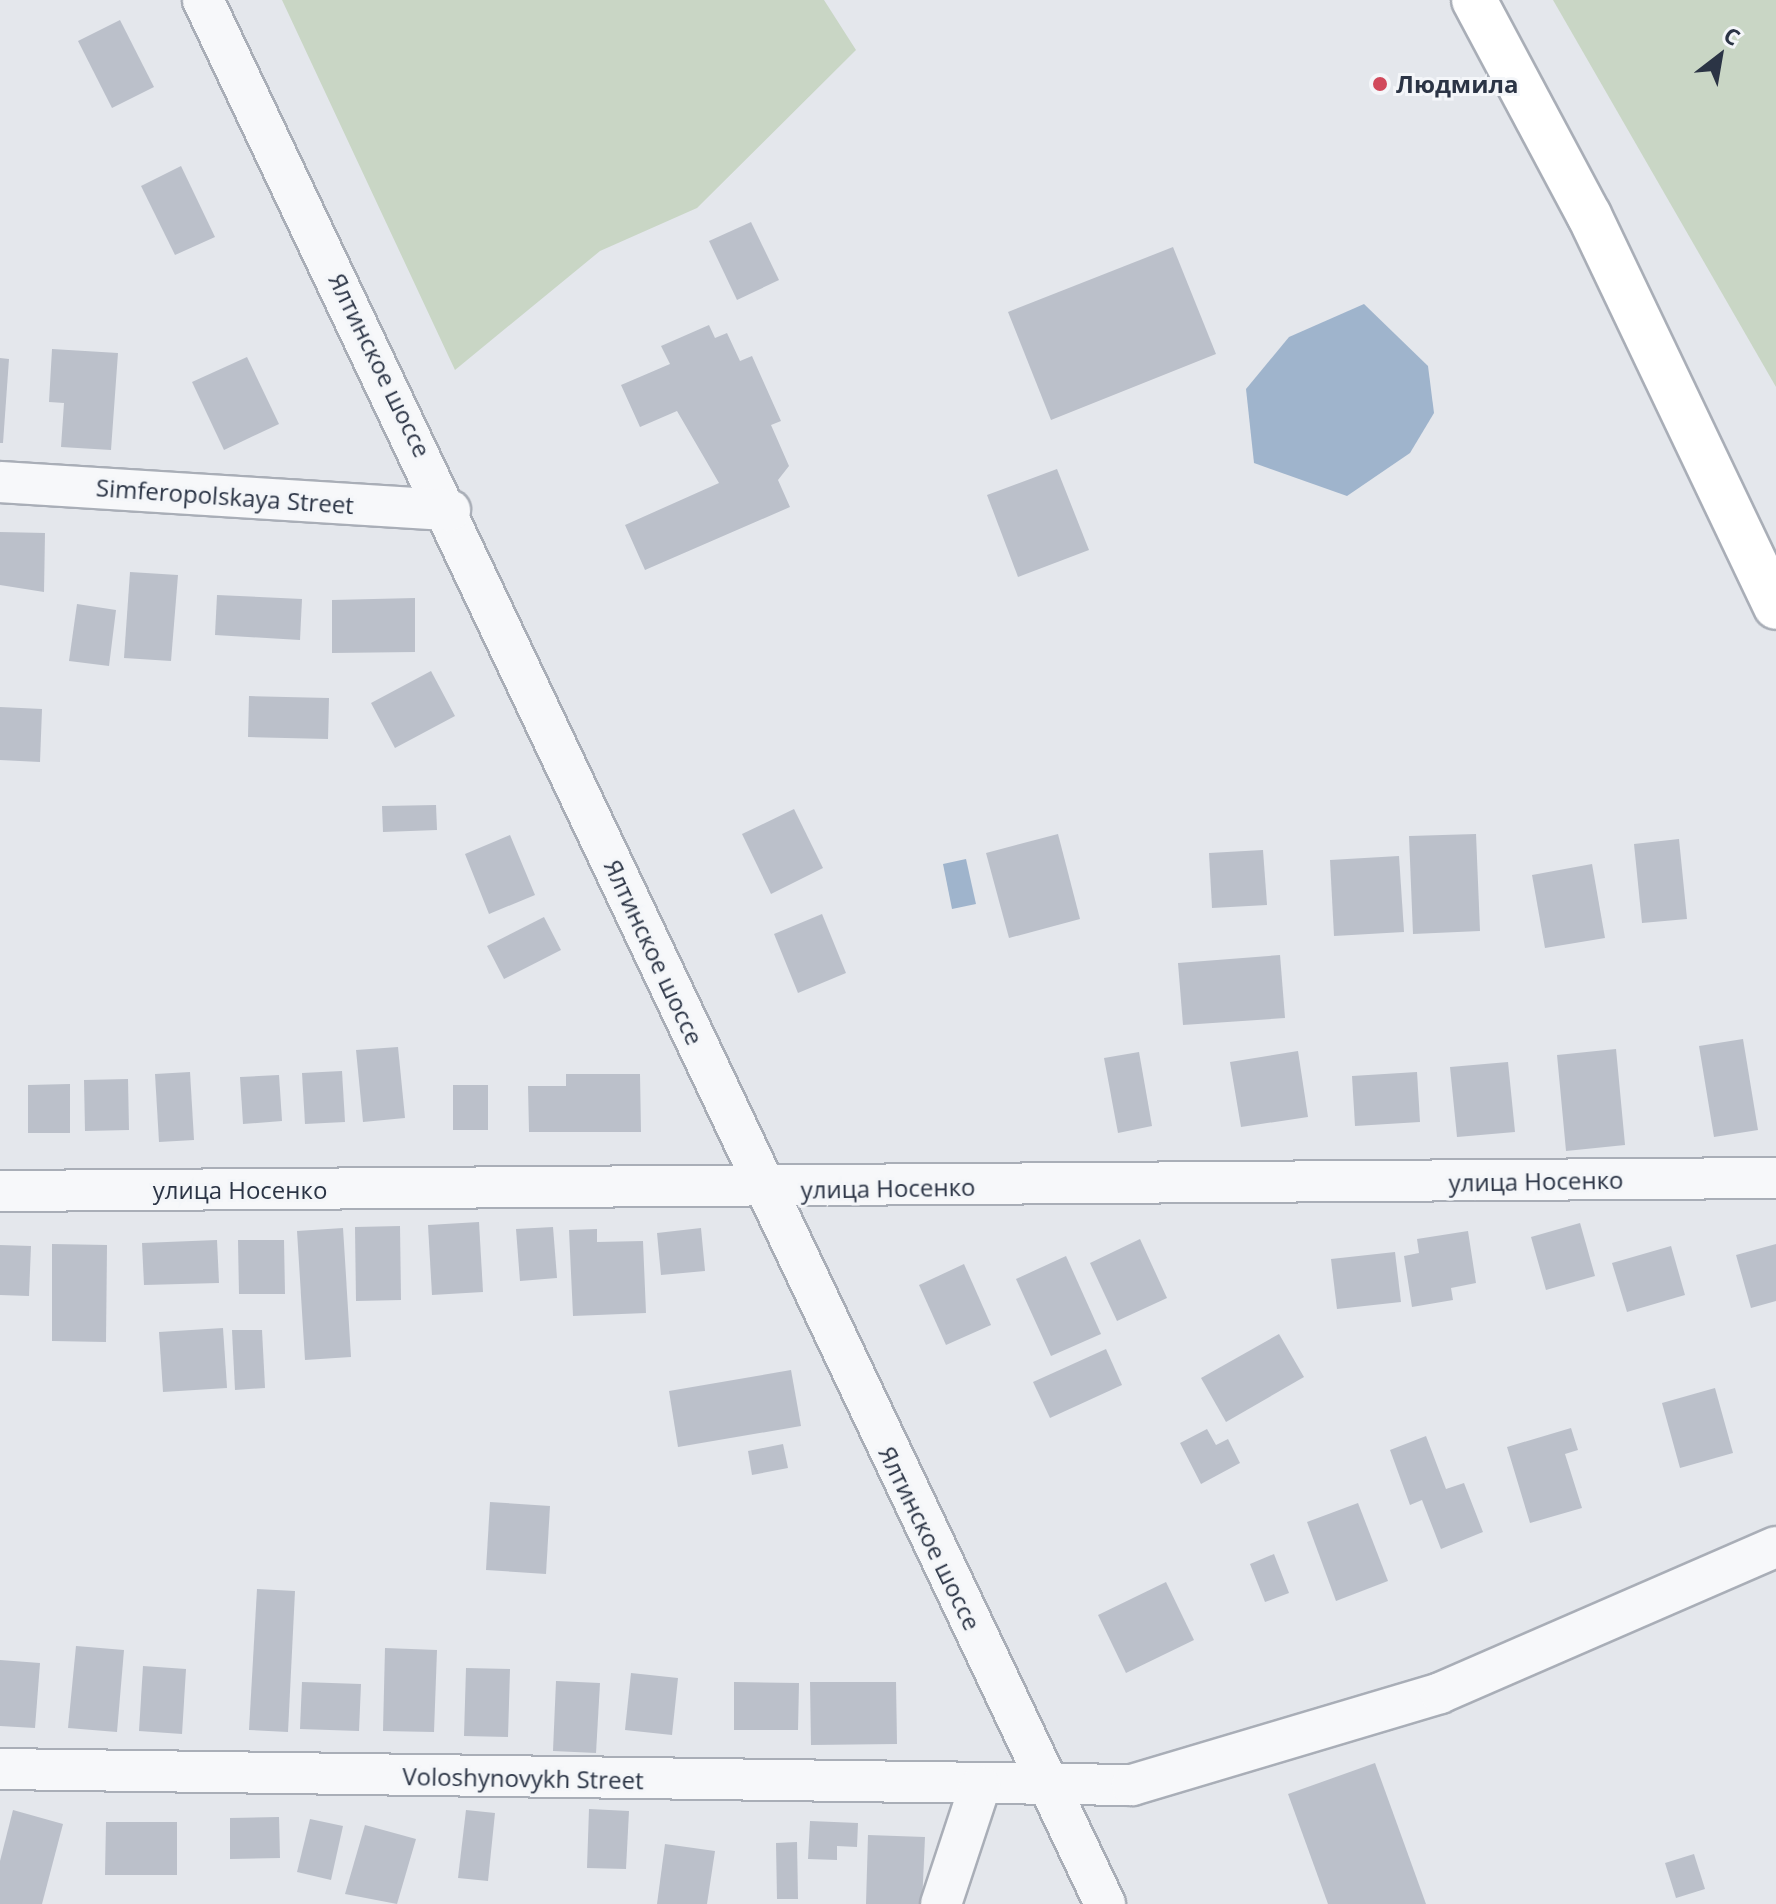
<!DOCTYPE html>
<meta charset="utf-8">
<style>
body{margin:0}
#map{position:relative;width:1776px;height:1904px;overflow:hidden;background:#e4e7ec;font-family:"Open Sans",sans-serif}
div>[style]{position:absolute}
[style*='--x']{left:calc(var(--x)*1px);top:calc(var(--y)*1px);width:calc(var(--w)*1px);rotate:calc(var(--a)*1deg)}
.green>*{inset:0;background:#c9d6c5}
.water>*{inset:0;background:#9fb4cc}
.building>*{inset:0;background:#bbc0ca}
.roads{filter:drop-shadow(2px 0 #a9aeb7) drop-shadow(-2px 0 #a9aeb7) drop-shadow(0 2px #a9aeb7) drop-shadow(0 -2px #a9aeb7)}
.minor>*{height:40px;margin:-20px;padding:0 20px;transform-origin:20px;border-radius:20px;background:#f7f8fa}
.major>*{height:44px;margin:-22px;padding:0 22px;transform-origin:22px;border-radius:22px;background:#fff}
.dots>*{width:22px;height:22px;translate:-50% -50%;box-sizing:border-box;border:4px solid #f4f6f9;border-radius:50%}
span{translate:-50% -50%;white-space:nowrap;text-align:center;line-height:1.15;-webkit-text-stroke:6px #f4f6f9;paint-order:stroke}
.poi-label{font-size:24px;color:#2b3445;font-weight:700}
.left{translate:0 -50%;text-align:left}
.street-label{font-size:24px;color:#2b3445}
.north{position:absolute;left:1680px;top:16px;width:80px;height:80px;-webkit-text-stroke:6px #f4f6f9;paint-order:stroke;rotate:31deg;font-size:22px;font-weight:700;line-height:32px;text-align:center;color:#2b3445}
.north::after{content:'';display:block;margin:auto;width:28px;height:36px;background:#2b3445;clip-path:polygon(50% 0,100% 100%,50% 72%,0 100%)}
</style>
<div id="map">
<div class="green">
<div style="clip-path:polygon(282px 0,824px 0,856px 50px,697px 208px,600px 251px,455px 370px)"></div>
<div style="clip-path:polygon(1553px 0,1776px 0,1776px 387px)"></div>
</div>
<div class="water">
<div style="clip-path:polygon(1364px 304px,1428px 366px,1434px 413px,1410px 453px,1347px 496px,1254px 463px,1246px 389px,1289px 337px)"></div>
<div style="clip-path:polygon(966px 859px,976px 904px,952px 909px,943px 864px)"></div>
</div>
<div class="building">
<div style="clip-path:polygon(120px 20px,154px 87px,112px 108px,78px 41px)"></div>
<div style="clip-path:polygon(181px 166px,215px 237px,175px 255px,141px 186px)"></div>
<div style="clip-path:polygon(751px 222px,779px 280px,737px 300px,709px 241px)"></div>
<div style="clip-path:polygon(1173px 247px,1216px 354px,1051px 420px,1008px 312px)"></div>
<div style="clip-path:polygon(709px 325px,715px 338px,727px 333px,740px 361px,752px 356px,781px 421px,771px 425px,789px 466px,778px 480px,790px 507px,645px 570px,625px 525px,719px 483px,677px 411px,640px 427px,621px 385px,670px 364px,661px 346px)"></div>
<div style="clip-path:polygon(52px 349px,118px 353px,111px 450px,61px 447px,64px 403px,49px 402px)"></div>
<div style="clip-path:polygon(247px 357px,279px 424px,224px 450px,192px 382px)"></div>
<div style="clip-path:polygon(0 358px,9px 359px,3px 443px,0 443px)"></div>
<div style="clip-path:polygon(1057px 469px,1089px 550px,1018px 577px,987px 495px)"></div>
<div style="clip-path:polygon(0 532px,45px 533px,44px 592px,0 585px)"></div>
<div style="clip-path:polygon(130px 572px,178px 575px,171px 661px,124px 658px)"></div>
<div style="clip-path:polygon(217px 595px,302px 599px,300px 640px,215px 635px)"></div>
<div style="clip-path:polygon(415px 598px,415px 652px,332px 653px,332px 600px)"></div>
<div style="clip-path:polygon(77px 604px,116px 610px,109px 666px,69px 661px)"></div>
<div style="clip-path:polygon(431px 671px,455px 716px,395px 748px,371px 703px)"></div>
<div style="clip-path:polygon(249px 696px,329px 698px,328px 739px,248px 737px)"></div>
<div style="clip-path:polygon(0 707px,42px 709px,40px 762px,0 760px)"></div>
<div style="clip-path:polygon(436px 805px,437px 830px,383px 832px,382px 806px)"></div>
<div style="clip-path:polygon(794px 809px,823px 868px,771px 894px,742px 834px)"></div>
<div style="clip-path:polygon(1058px 834px,1080px 919px,1009px 938px,986px 853px)"></div>
<div style="clip-path:polygon(1476px 834px,1480px 931px,1413px 934px,1409px 836px)"></div>
<div style="clip-path:polygon(510px 835px,535px 895px,489px 914px,465px 854px)"></div>
<div style="clip-path:polygon(1679px 839px,1687px 919px,1642px 923px,1634px 844px)"></div>
<div style="clip-path:polygon(1263px 850px,1267px 905px,1212px 908px,1209px 853px)"></div>
<div style="clip-path:polygon(1399px 856px,1404px 932px,1334px 936px,1330px 860px)"></div>
<div style="clip-path:polygon(1592px 864px,1605px 938px,1545px 948px,1532px 875px)"></div>
<div style="clip-path:polygon(822px 914px,846px 973px,798px 993px,774px 934px)"></div>
<div style="clip-path:polygon(544px 917px,561px 950px,504px 979px,487px 946px)"></div>
<div style="clip-path:polygon(1280px 955px,1285px 1018px,1183px 1025px,1178px 963px)"></div>
<div style="clip-path:polygon(1743px 1039px,1758px 1130px,1714px 1137px,1699px 1046px)"></div>
<div style="clip-path:polygon(398px 1047px,405px 1118px,363px 1122px,356px 1050px)"></div>
<div style="clip-path:polygon(1616px 1049px,1625px 1145px,1566px 1151px,1557px 1055px)"></div>
<div style="clip-path:polygon(1298px 1051px,1308px 1117px,1241px 1127px,1230px 1062px)"></div>
<div style="clip-path:polygon(1139px 1052px,1152px 1126px,1118px 1133px,1104px 1058px)"></div>
<div style="clip-path:polygon(1508px 1062px,1515px 1132px,1457px 1137px,1450px 1067px)"></div>
<div style="clip-path:polygon(342px 1071px,345px 1122px,305px 1124px,302px 1073px)"></div>
<div style="clip-path:polygon(190px 1072px,194px 1140px,159px 1142px,155px 1074px)"></div>
<div style="clip-path:polygon(1417px 1072px,1420px 1122px,1355px 1126px,1352px 1076px)"></div>
<div style="clip-path:polygon(566px 1074px,640px 1074px,641px 1132px,529px 1132px,528px 1086px,566px 1086px)"></div>
<div style="clip-path:polygon(279px 1075px,282px 1121px,243px 1124px,240px 1077px)"></div>
<div style="clip-path:polygon(128px 1079px,129px 1130px,85px 1131px,84px 1080px)"></div>
<div style="clip-path:polygon(70px 1084px,70px 1133px,28px 1133px,28px 1085px)"></div>
<div style="clip-path:polygon(453px 1085px,488px 1085px,488px 1130px,453px 1130px)"></div>
<div style="clip-path:polygon(479px 1222px,483px 1292px,432px 1295px,428px 1225px)"></div>
<div style="clip-path:polygon(1580px 1223px,1595px 1276px,1546px 1290px,1531px 1237px)"></div>
<div style="clip-path:polygon(400px 1226px,401px 1300px,356px 1301px,355px 1227px)"></div>
<div style="clip-path:polygon(553px 1227px,557px 1278px,520px 1281px,516px 1229px)"></div>
<div style="clip-path:polygon(343px 1228px,351px 1357px,305px 1360px,297px 1231px)"></div>
<div style="clip-path:polygon(701px 1228px,705px 1271px,661px 1275px,657px 1233px)"></div>
<div style="clip-path:polygon(597px 1229px,597px 1242px,643px 1241px,646px 1313px,573px 1316px,569px 1230px)"></div>
<div style="clip-path:polygon(1468px 1231px,1476px 1283px,1451px 1288px,1453px 1300px,1412px 1307px,1404px 1256px,1419px 1253px,1417px 1239px)"></div>
<div style="clip-path:polygon(1140px 1239px,1167px 1298px,1117px 1321px,1090px 1263px)"></div>
<div style="clip-path:polygon(217px 1240px,219px 1283px,144px 1285px,142px 1243px)"></div>
<div style="clip-path:polygon(238px 1240px,284px 1240px,285px 1294px,239px 1294px)"></div>
<div style="clip-path:polygon(52px 1244px,107px 1245px,106px 1342px,52px 1341px)"></div>
<div style="clip-path:polygon(1776px 1244px,1776px 1301px,1751px 1308px,1736px 1255px)"></div>
<div style="clip-path:polygon(0 1245px,31px 1246px,29px 1296px,0 1295px)"></div>
<div style="clip-path:polygon(1671px 1246px,1685px 1295px,1627px 1312px,1612px 1263px)"></div>
<div style="clip-path:polygon(1395px 1252px,1401px 1302px,1337px 1309px,1331px 1259px)"></div>
<div style="clip-path:polygon(1066px 1256px,1101px 1334px,1051px 1356px,1016px 1279px)"></div>
<div style="clip-path:polygon(964px 1264px,991px 1325px,946px 1345px,919px 1285px)"></div>
<div style="clip-path:polygon(223px 1328px,227px 1388px,163px 1392px,159px 1332px)"></div>
<div style="clip-path:polygon(232px 1330px,262px 1330px,265px 1388px,235px 1390px)"></div>
<div style="clip-path:polygon(1279px 1334px,1304px 1377px,1226px 1422px,1201px 1378px)"></div>
<div style="clip-path:polygon(1106px 1349px,1122px 1385px,1050px 1418px,1033px 1382px)"></div>
<div style="clip-path:polygon(791px 1370px,801px 1426px,678px 1447px,669px 1391px)"></div>
<div style="clip-path:polygon(1715px 1388px,1733px 1453px,1680px 1468px,1662px 1403px)"></div>
<div style="clip-path:polygon(1571px 1428px,1578px 1450px,1565px 1454px,1582px 1508px,1530px 1523px,1507px 1447px)"></div>
<div style="clip-path:polygon(1207px 1429px,1216px 1445px,1228px 1439px,1240px 1463px,1201px 1484px,1180px 1443px)"></div>
<div style="clip-path:polygon(1426px 1436px,1446px 1489px,1464px 1483px,1483px 1532px,1441px 1549px,1422px 1500px,1410px 1505px,1390px 1450px)"></div>
<div style="clip-path:polygon(783px 1444px,788px 1468px,752px 1475px,748px 1451px)"></div>
<div style="clip-path:polygon(490px 1502px,550px 1506px,546px 1574px,486px 1570px)"></div>
<div style="clip-path:polygon(1358px 1503px,1388px 1581px,1336px 1601px,1307px 1522px)"></div>
<div style="clip-path:polygon(1274px 1554px,1289px 1593px,1265px 1602px,1250px 1564px)"></div>
<div style="clip-path:polygon(1166px 1582px,1194px 1640px,1126px 1673px,1098px 1615px)"></div>
<div style="clip-path:polygon(257px 1589px,295px 1591px,288px 1732px,249px 1730px)"></div>
<div style="clip-path:polygon(76px 1646px,124px 1650px,117px 1732px,68px 1728px)"></div>
<div style="clip-path:polygon(385px 1648px,437px 1650px,434px 1732px,383px 1731px)"></div>
<div style="clip-path:polygon(0 1660px,40px 1663px,35px 1728px,0 1726px)"></div>
<div style="clip-path:polygon(143px 1666px,186px 1669px,182px 1734px,139px 1731px)"></div>
<div style="clip-path:polygon(466px 1668px,510px 1669px,508px 1737px,464px 1736px)"></div>
<div style="clip-path:polygon(631px 1673px,678px 1678px,672px 1735px,625px 1730px)"></div>
<div style="clip-path:polygon(556px 1681px,600px 1683px,596px 1753px,553px 1751px)"></div>
<div style="clip-path:polygon(302px 1682px,361px 1684px,359px 1731px,300px 1729px)"></div>
<div style="clip-path:polygon(734px 1682px,799px 1683px,798px 1730px,734px 1730px)"></div>
<div style="clip-path:polygon(810px 1682px,896px 1682px,897px 1744px,811px 1745px)"></div>
<div style="clip-path:polygon(1375px 1763px,1426px 1904px,1328px 1904px,1288px 1794px)"></div>
<div style="clip-path:polygon(589px 1809px,629px 1811px,626px 1869px,587px 1868px)"></div>
<div style="clip-path:polygon(13px 1810px,63px 1824px,42px 1904px,0 1904px,0 1861px)"></div>
<div style="clip-path:polygon(466px 1810px,495px 1813px,488px 1881px,458px 1878px)"></div>
<div style="clip-path:polygon(279px 1817px,280px 1858px,230px 1859px,230px 1818px)"></div>
<div style="clip-path:polygon(310px 1819px,343px 1826px,331px 1880px,297px 1872px)"></div>
<div style="clip-path:polygon(810px 1821px,858px 1823px,857px 1847px,837px 1846px,837px 1860px,808px 1859px)"></div>
<div style="clip-path:polygon(106px 1822px,177px 1822px,177px 1875px,105px 1875px)"></div>
<div style="clip-path:polygon(365px 1825px,416px 1839px,397px 1904px,345px 1894px)"></div>
<div style="clip-path:polygon(868px 1835px,925px 1837px,922px 1904px,866px 1904px)"></div>
<div style="clip-path:polygon(797px 1842px,798px 1899px,777px 1899px,776px 1843px)"></div>
<div style="clip-path:polygon(665px 1844px,715px 1851px,707px 1904px,657px 1904px)"></div>
<div style="clip-path:polygon(1694px 1854px,1705px 1889px,1676px 1898px,1665px 1863px)"></div>
</div>
<div class="roads">
<div class="minor">
<div style="--x:203;--y:0;--w:2107;--a:64.65"></div>
<div style="--x:0;--y:482;--w:451;--a:3.6"></div>
<div style="--x:0;--y:1191;--w:1776;--a:-0.42"></div>
<div style="--x:0;--y:1769;--w:1132;--a:0.81"></div>
<div style="--x:1132;--y:1785;--w:321;--a:-16.6"></div>
<div style="--x:1440;--y:1693;--w:366;--a:-23.5"></div>
<div style="--x:941;--y:1904;--w:124;--a:-71.7"></div>
</div>
<div class="major">
<div style="--x:1474;--y:0;--w:244;--a:61.9"></div>
<div style="--x:1589;--y:215;--w:434;--a:64.5"></div>
</div>
</div>
<div class="dots">
<div style="left:1380px;top:84px;background:#d1495b"></div>
</div>
<div class="poi-label">
<span class="left" style="left:1396px;top:84px">Людмила</span>
</div>
<div class="street-label">
<span style="left:380px;top:365px;rotate:64deg">Ялтинское шоссе</span>
<span style="left:225px;top:496px;rotate:4deg">Simferopolskaya Street</span>
<span style="left:654px;top:952px;rotate:65deg">Ялтинское шоссе</span>
<span style="left:1536px;top:1181px;rotate:-1deg">улица Носенко</span>
<span style="left:888px;top:1188px;rotate:-1deg">улица Носенко</span>
<span style="left:240px;top:1190px">улица Носенко</span>
<span style="left:930px;top:1538px;rotate:64deg">Ялтинское шоссе</span>
<span style="left:523px;top:1778px;rotate:1deg">Voloshynovykh Street</span>
</div>
<div class="north">С</div>
</div>
